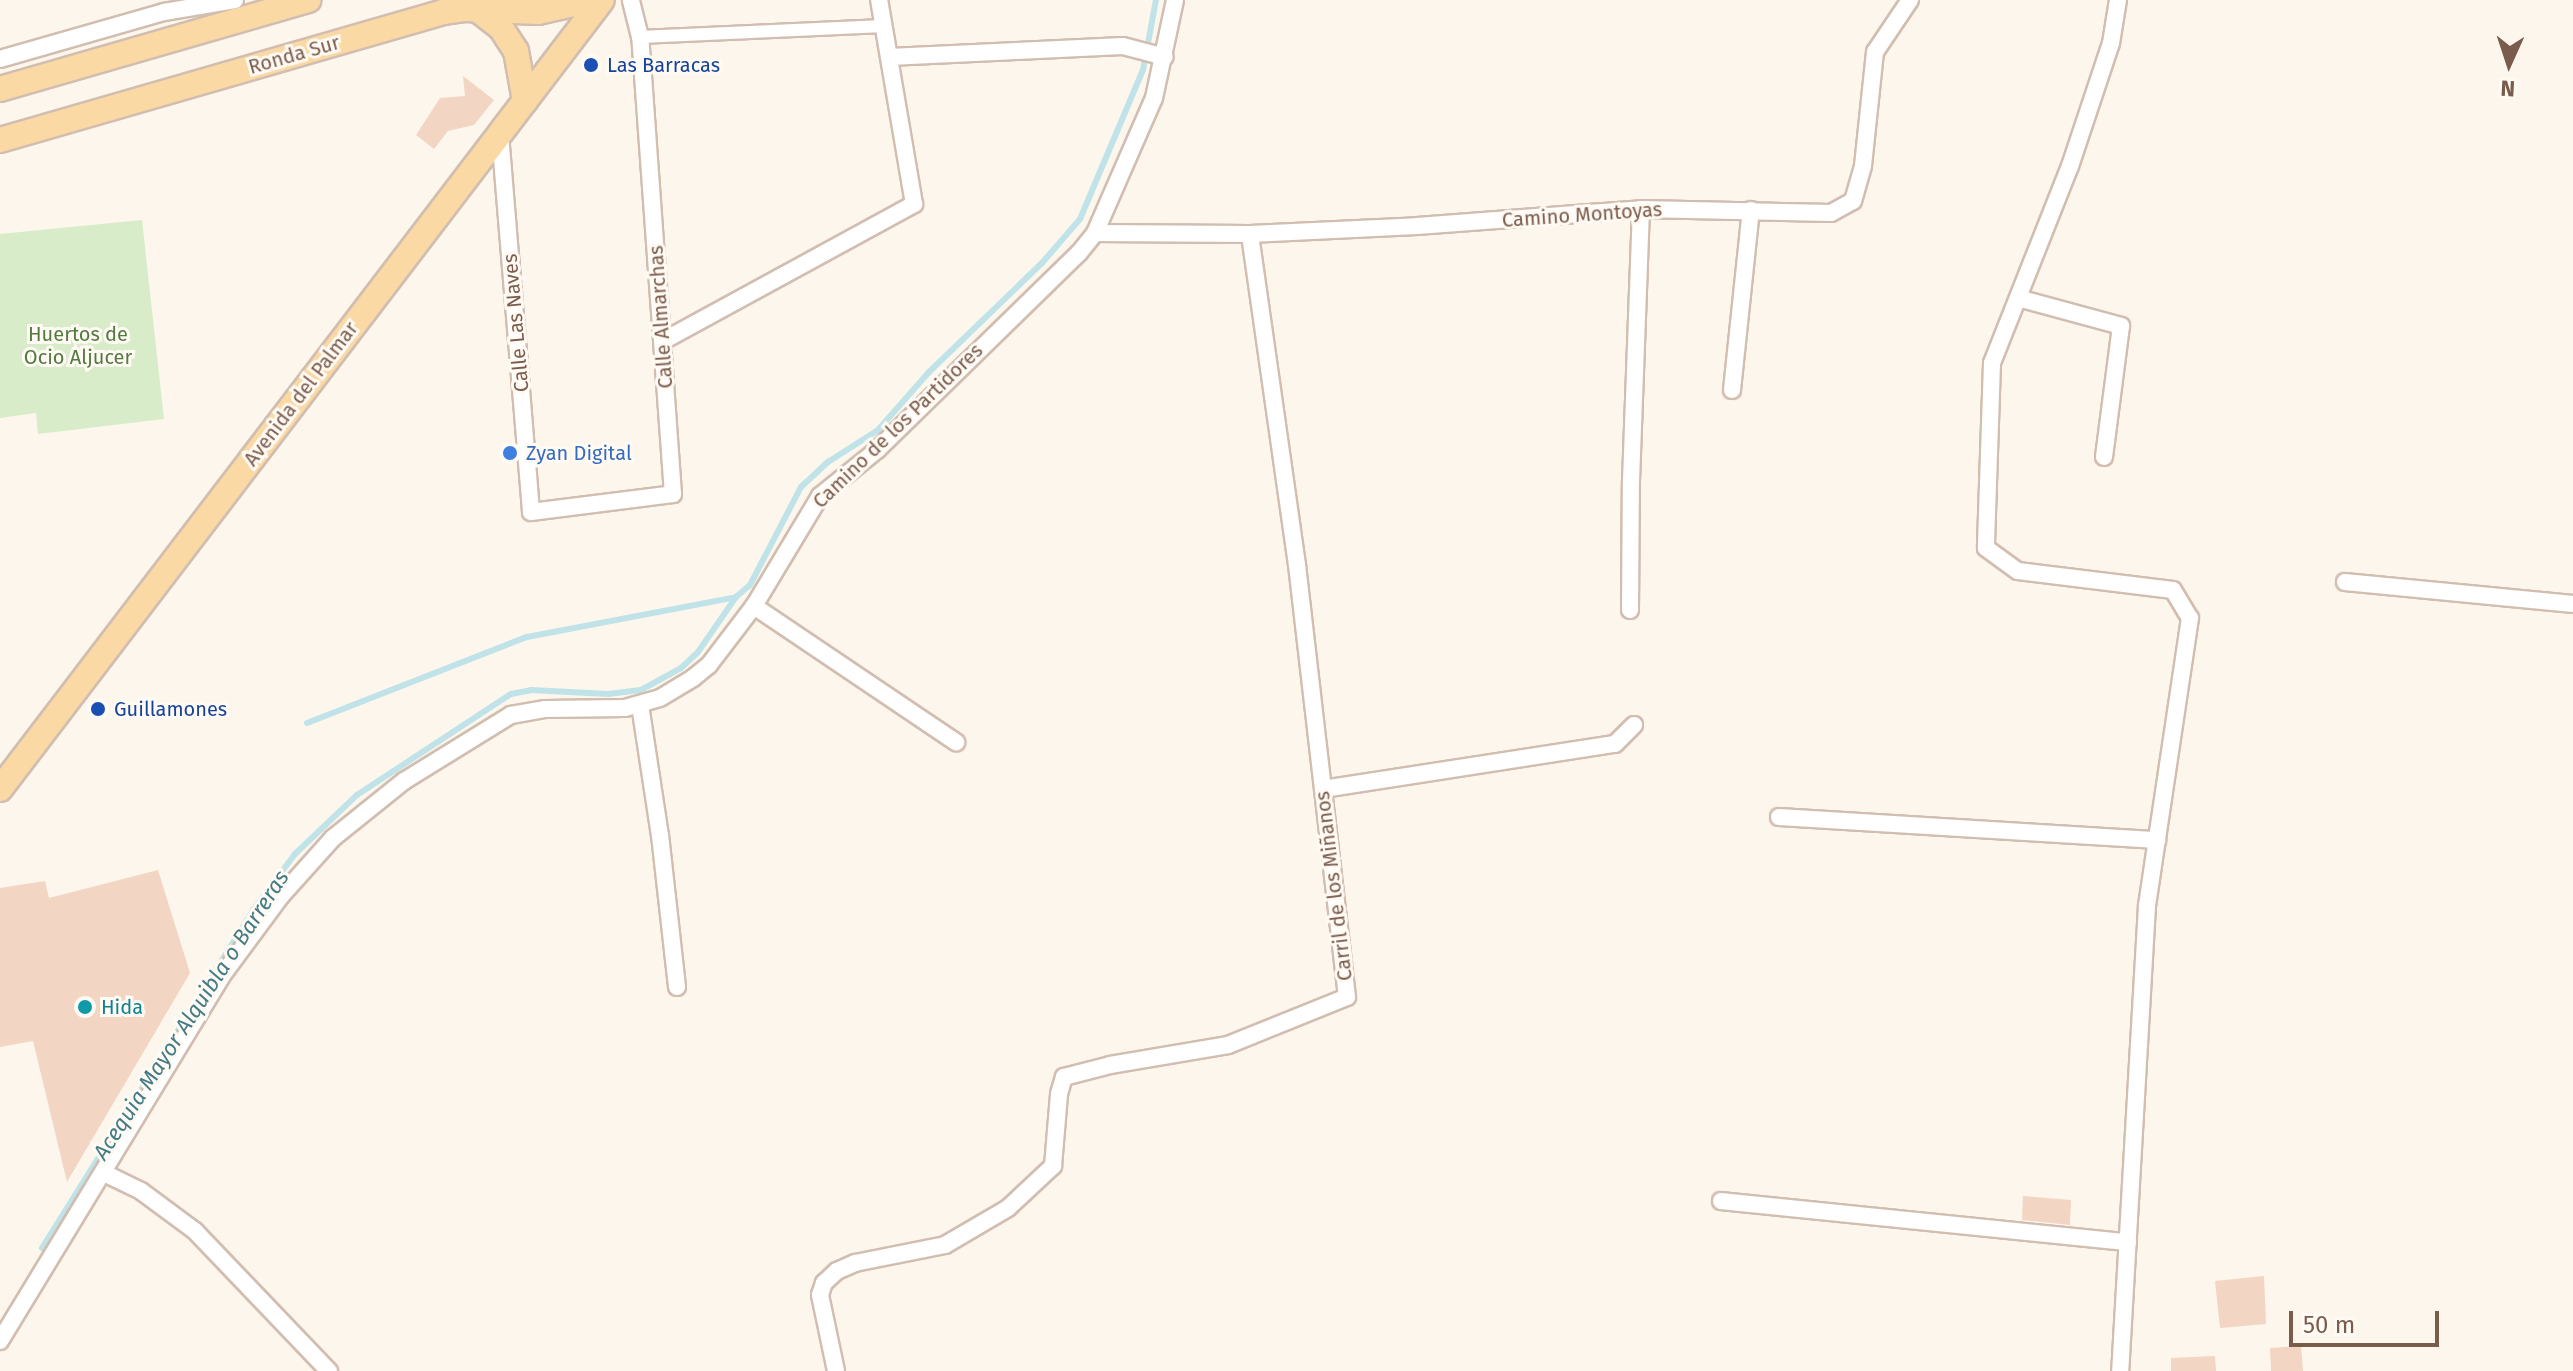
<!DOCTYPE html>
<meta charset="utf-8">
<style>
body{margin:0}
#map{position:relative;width:2573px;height:1371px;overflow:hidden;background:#fdf6ec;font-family:"Fira Sans",sans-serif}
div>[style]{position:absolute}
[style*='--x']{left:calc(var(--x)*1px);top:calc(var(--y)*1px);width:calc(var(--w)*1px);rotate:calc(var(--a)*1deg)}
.green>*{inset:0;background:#d8ecc9}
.stream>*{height:6px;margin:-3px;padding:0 3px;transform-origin:3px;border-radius:3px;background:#bfe3e8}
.building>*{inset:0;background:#f3d5c3}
.roads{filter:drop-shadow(2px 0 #d1beb0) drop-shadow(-2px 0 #d1beb0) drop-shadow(0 2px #d1beb0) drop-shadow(0 -2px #d1beb0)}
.pedestrian>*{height:12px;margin:-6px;padding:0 6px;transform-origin:6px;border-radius:6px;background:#fff}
.minor>*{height:16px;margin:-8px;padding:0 8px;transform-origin:8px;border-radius:8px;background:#fff}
.primary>*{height:24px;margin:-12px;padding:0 12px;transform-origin:12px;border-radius:12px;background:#fbd9a5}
.dots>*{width:22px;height:22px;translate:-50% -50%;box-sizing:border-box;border:4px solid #fffaf3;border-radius:50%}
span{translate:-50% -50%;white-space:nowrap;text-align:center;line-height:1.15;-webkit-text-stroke:6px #fffaf3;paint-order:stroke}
.street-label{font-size:20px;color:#7a5c4d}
.transit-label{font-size:20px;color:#164399}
.left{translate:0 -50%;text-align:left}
.park-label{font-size:20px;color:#537a41}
.shop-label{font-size:20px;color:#366cbe}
.culture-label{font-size:20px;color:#0d838f}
.water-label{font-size:22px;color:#437c86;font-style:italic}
.north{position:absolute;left:2469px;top:24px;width:80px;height:80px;-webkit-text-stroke:6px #fffaf3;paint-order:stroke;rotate:183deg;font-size:22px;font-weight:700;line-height:32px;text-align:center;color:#7a5c4d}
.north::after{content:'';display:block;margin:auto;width:28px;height:36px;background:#7a5c4d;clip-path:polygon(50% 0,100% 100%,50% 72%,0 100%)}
.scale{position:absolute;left:2289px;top:1311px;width:150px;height:36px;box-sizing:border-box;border:4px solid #7a5c4d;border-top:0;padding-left:10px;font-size:24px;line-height:28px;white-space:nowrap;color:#7a5c4d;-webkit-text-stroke:6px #fffaf3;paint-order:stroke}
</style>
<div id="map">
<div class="green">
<div style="clip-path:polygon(142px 220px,164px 419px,38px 434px,36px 413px,0 418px,0 234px)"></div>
</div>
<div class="stream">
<div style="--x:307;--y:723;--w:236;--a:-21.4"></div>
<div style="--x:527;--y:637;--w:213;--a:-10.8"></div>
<div style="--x:42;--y:1248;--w:398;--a:-58"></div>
<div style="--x:253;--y:910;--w:70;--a:-53.1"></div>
<div style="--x:295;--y:854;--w:86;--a:-43.6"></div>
<div style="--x:357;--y:795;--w:184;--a:-33.3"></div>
<div style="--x:511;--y:694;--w:20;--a:-11"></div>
<div style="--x:531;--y:690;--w:77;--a:3"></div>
<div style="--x:608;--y:694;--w:33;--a:-7"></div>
<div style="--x:641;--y:690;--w:46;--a:-28.8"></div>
<div style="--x:681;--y:668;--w:23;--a:-43"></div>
<div style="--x:698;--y:652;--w:67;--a:-55.4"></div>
<div style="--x:736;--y:597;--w:18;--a:-41"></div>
<div style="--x:750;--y:585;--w:110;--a:-62.5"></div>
<div style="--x:801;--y:487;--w:37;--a:-43"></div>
<div style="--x:828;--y:462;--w:59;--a:-32.6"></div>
<div style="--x:878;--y:430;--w:76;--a:-48.7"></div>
<div style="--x:928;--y:373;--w:158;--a:-44"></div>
<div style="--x:1042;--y:263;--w:58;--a:-49.2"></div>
<div style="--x:1080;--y:219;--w:162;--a:-67.1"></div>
<div style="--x:1143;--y:70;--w:71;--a:-79.5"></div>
</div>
<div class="building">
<div style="clip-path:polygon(463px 76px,494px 100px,474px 125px,448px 131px,434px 149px,416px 135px,440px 98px,465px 96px)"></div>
<div style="clip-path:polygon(158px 870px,190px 973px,67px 1182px,33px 1041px,0 1047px,0 888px,45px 881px,49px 898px)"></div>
<div style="clip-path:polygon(2023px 1196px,2071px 1200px,2070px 1225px,2022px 1220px)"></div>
<div style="clip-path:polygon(2264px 1276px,2266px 1324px,2220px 1328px,2215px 1281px)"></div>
<div style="clip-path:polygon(2301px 1346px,2303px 1371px,2271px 1371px,2270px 1348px)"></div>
<div style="clip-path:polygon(2215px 1356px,2216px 1371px,2171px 1371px,2171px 1358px)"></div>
</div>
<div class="roads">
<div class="pedestrian">
<div style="--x:640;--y:37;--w:244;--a:-2.6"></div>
</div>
<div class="minor">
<div style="--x:2118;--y:0;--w:44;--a:99.2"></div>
<div style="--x:2111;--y:43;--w:130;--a:108.4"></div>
<div style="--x:2070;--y:166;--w:212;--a:111.6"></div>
<div style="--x:1992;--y:363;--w:185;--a:91.9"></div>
<div style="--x:1986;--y:548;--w:39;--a:36"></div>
<div style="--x:2018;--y:571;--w:156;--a:7"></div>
<div style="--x:2173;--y:590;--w:33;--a:59"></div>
<div style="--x:2190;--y:618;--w:291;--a:98.5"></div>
<div style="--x:2147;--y:906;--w:466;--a:93.3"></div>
<div style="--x:889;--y:57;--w:234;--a:-2.7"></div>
<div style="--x:1123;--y:46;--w:43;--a:14.7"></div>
<div style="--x:0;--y:59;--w:171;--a:-16"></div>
<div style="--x:164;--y:12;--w:72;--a:-9.6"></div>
<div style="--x:500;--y:134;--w:379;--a:85.3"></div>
<div style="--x:531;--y:512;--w:143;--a:-7.2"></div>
<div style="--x:673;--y:494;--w:458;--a:-94.1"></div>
<div style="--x:640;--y:37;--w:38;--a:-104"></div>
<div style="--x:1095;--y:233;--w:155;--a:0.4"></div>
<div style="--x:1250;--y:234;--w:167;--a:-2.7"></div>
<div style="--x:1417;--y:226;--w:225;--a:-4.3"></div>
<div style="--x:1641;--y:209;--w:190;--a:1.2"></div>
<div style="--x:1831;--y:213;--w:25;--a:-29"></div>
<div style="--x:1853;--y:201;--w:36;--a:-74"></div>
<div style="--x:1863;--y:166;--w:115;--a:-84"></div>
<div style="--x:1875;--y:52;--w:63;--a:-56.1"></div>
<div style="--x:2018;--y:298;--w:107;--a:15.2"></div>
<div style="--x:2121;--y:326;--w:132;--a:97.4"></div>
<div style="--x:663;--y:341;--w:286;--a:-28.6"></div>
<div style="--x:914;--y:204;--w:207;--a:-99.7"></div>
<div style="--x:1732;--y:390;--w:181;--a:-84"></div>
<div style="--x:2345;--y:582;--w:229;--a:5.5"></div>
<div style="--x:754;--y:606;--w:244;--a:34"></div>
<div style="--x:1630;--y:610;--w:129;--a:-89.6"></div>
<div style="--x:1631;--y:481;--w:272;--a:-87.9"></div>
<div style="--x:640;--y:705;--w:132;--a:81.3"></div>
<div style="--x:660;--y:835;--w:153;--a:83.6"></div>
<div style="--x:1323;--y:789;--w:295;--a:-8.8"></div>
<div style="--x:1615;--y:744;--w:27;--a:-45"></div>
<div style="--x:1779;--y:817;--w:379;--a:3.5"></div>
<div style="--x:104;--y:1173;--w:41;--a:25.9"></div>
<div style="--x:141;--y:1191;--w:67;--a:36.5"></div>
<div style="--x:195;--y:1231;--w:194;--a:46.3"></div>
<div style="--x:1721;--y:1201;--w:409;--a:5.8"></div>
<div style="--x:0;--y:1341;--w:426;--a:-58.7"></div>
<div style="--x:221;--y:977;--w:101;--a:-53.5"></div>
<div style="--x:281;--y:896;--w:78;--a:-48.1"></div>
<div style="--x:333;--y:838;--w:91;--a:-38.8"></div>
<div style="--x:404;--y:781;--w:126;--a:-31.7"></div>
<div style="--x:511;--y:715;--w:35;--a:-10"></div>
<div style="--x:545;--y:709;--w:80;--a:-0.7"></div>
<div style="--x:625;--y:708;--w:36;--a:-16"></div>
<div style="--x:660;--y:698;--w:39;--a:-31"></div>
<div style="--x:693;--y:678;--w:21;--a:-39"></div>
<div style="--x:709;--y:665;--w:74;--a:-52.7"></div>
<div style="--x:754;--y:606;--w:128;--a:-59"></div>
<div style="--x:820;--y:496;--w:73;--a:-38.9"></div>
<div style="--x:877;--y:450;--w:282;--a:-44.3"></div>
<div style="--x:1079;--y:253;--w:26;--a:-51"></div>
<div style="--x:1095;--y:233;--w:147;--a:-66.4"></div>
<div style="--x:1154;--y:98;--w:100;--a:-77.9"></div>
<div style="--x:836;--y:1371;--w:78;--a:-101.9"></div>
<div style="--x:820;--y:1295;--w:13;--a:-72"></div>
<div style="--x:824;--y:1283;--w:18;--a:-43"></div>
<div style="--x:837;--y:1271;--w:20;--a:-24"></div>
<div style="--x:855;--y:1263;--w:92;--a:-11.3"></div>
<div style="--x:945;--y:1245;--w:73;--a:-30.4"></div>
<div style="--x:1008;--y:1208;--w:62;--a:-43"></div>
<div style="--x:1053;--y:1166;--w:72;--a:-85.2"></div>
<div style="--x:1059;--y:1094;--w:18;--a:-74"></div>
<div style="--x:1064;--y:1077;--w:48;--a:-14.6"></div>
<div style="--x:1110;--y:1065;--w:120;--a:-9.6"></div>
<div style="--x:1228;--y:1045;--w:128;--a:-22"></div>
<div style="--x:1347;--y:997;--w:435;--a:-96.6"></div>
<div style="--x:1297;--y:565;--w:334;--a:-98.1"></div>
</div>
<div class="primary">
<div style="--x:478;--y:10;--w:29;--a:38"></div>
<div style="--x:501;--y:28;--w:27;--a:57"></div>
<div style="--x:516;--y:51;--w:51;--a:79.8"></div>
<div style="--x:0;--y:89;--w:321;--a:-16.1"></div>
<div style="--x:0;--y:140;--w:461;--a:-16.1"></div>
<div style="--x:443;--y:12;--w:21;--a:-8"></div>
<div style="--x:464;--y:9;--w:74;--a:2.3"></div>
<div style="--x:538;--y:12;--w:55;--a:-12.5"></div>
<div style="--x:0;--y:789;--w:992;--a:-52.66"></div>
</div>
</div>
<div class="dots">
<div style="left:591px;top:65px;background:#1a4fb4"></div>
<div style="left:510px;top:453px;background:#3f7fe0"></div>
<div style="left:98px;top:709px;background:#1a4fb4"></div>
<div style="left:85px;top:1007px;background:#0f9aa8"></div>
</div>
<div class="street-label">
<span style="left:294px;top:55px;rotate:-16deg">Ronda Sur</span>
<span style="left:1582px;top:215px;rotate:-4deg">Camino Montoyas</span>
<span style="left:661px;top:317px;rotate:-94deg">Calle Almarchas</span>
<span style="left:516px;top:323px;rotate:-95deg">Calle Las Naves</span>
<span style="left:301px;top:394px;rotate:-53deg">Avenida del Palmar</span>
<span style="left:898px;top:426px;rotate:-44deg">Camino de los Partidores</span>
<span style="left:1334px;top:886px;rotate:-97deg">Carril de los Miñanos</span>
</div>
<div class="transit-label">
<span class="left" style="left:607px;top:65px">Las Barracas</span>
<span class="left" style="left:114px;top:709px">Guillamones</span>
</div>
<div class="park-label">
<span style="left:78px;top:346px">Huertos de<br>Ocio Aljucer</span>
</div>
<div class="shop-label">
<span class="left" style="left:526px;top:453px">Zyan Digital</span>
</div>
<div class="culture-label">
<span class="left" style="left:101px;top:1007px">Hida</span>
</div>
<div class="water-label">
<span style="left:191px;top:1015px;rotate:-57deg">Acequia Mayor Alquibla o Barreras</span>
</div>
<div class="north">N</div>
<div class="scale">50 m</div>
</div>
